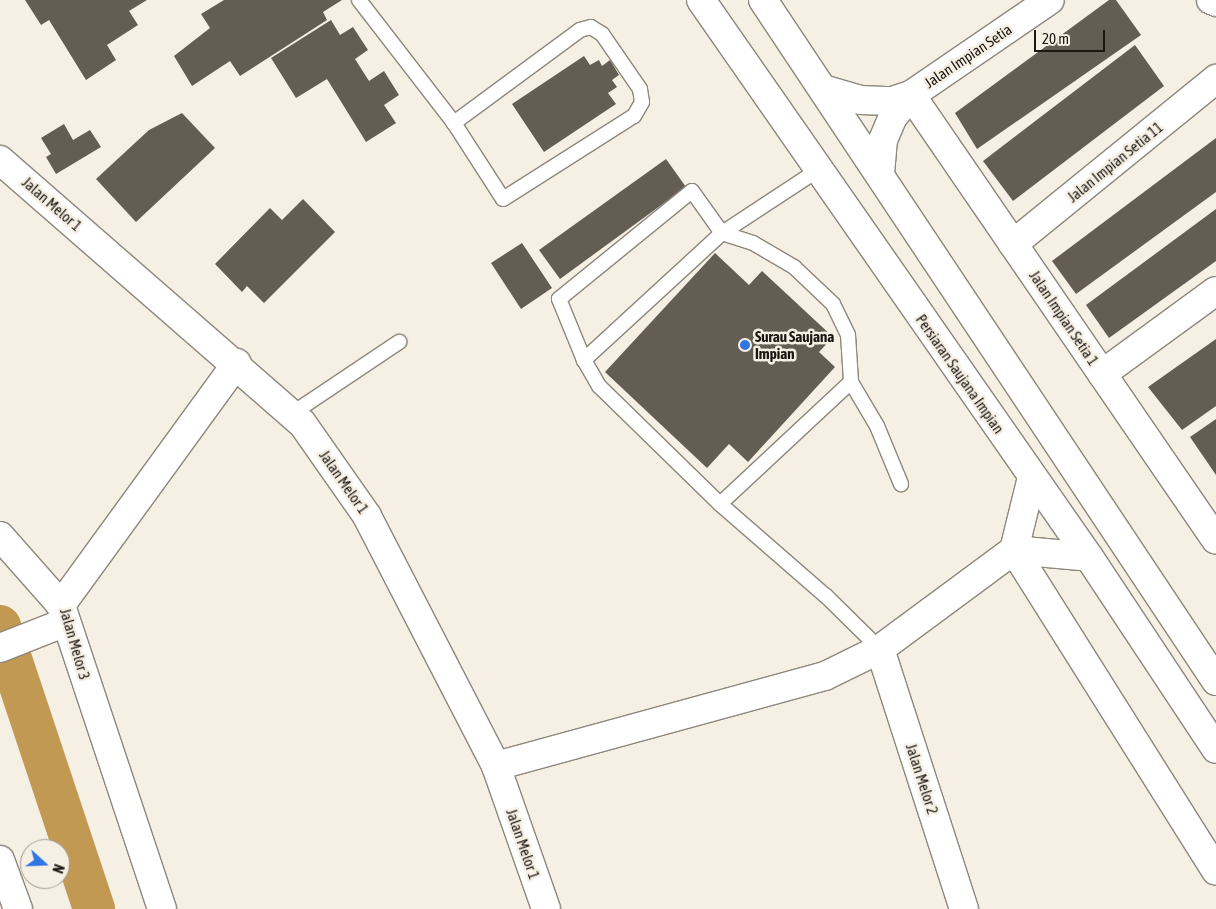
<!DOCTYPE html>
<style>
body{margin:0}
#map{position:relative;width:1216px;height:909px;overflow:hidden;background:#f6efe4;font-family:"Asap Condensed",sans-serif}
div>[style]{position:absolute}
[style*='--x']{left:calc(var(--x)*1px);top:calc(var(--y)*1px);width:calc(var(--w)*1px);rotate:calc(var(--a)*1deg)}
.river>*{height:42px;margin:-21px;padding:0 21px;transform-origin:21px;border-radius:21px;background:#c29952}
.building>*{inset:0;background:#635d54}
.roads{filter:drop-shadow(1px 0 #8d877c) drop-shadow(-1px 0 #8d877c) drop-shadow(0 1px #8d877c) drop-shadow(0 -1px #8d877c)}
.lane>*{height:14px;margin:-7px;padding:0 7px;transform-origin:7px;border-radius:7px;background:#fff}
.street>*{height:28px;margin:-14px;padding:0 14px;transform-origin:14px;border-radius:14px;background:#fff}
.highway>*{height:28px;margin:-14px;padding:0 14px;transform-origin:14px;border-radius:14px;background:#fff}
.dots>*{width:14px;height:14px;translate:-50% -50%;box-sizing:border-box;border:2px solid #f6efe4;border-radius:50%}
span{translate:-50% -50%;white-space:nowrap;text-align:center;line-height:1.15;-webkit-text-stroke:5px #f6efe4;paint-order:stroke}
.street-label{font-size:15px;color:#1b1814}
.poi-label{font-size:15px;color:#1b1814;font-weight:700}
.left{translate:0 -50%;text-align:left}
.north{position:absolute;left:20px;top:839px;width:50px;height:50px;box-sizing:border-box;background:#f6efe4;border:1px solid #9e9991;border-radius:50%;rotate:110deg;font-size:14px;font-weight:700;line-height:20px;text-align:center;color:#1b1814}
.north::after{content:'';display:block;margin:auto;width:18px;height:22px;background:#3076e3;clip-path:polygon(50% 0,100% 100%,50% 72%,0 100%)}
.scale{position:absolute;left:1034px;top:30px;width:71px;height:22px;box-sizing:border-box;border:2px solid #1b1814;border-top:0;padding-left:6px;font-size:15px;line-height:18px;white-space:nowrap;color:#1b1814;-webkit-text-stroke:4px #f6efe4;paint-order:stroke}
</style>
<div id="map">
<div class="river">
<div style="--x:0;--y:626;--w:298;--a:71.6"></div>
</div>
<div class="building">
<div style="clip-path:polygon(25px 0,147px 0,129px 11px,138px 25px,107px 45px,116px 60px,86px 80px,49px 20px,41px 25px)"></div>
<div style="clip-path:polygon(224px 0,342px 0,323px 12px,327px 20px,240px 76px,230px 61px,192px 86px,174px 56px,210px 28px,201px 14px)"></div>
<div style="clip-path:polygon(1109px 0,1116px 0,1141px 35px,977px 149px,955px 113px)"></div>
<div style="clip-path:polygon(331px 20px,340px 35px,353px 27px,368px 50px,355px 59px,369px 81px,384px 71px,399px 95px,384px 105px,396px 123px,366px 142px,327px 79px,296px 98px,271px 58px)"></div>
<div style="clip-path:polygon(1135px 45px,1164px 86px,1013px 201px,983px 161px)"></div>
<div style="clip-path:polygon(584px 56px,590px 65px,599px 60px,602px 66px,610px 60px,619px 75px,612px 80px,617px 87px,608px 93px,616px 104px,544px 152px,512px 104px)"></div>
<div style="clip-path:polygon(182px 113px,215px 148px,136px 222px,96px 179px,149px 130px)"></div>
<div style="clip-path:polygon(64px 124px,73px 140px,90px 130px,101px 147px,56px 174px,46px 157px,51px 154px,41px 138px)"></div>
<div style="clip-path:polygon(1216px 138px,1216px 192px,1076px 294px,1052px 261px)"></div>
<div style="clip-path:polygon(666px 159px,686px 187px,560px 279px,539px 250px)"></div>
<div style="clip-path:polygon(303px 199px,335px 232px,264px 303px,247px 286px,242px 292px,215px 264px,270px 208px,282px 220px)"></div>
<div style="clip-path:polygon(1216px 209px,1216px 261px,1109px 338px,1086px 305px)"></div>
<div style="clip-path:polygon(522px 243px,552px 288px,521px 309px,491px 263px)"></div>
<div style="clip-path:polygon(715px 253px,749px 285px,762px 271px,833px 337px,819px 352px,835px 367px,748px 462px,729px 444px,707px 468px,605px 372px)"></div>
<div style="clip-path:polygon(1216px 339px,1216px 406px,1182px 430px,1148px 387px)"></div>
<div style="clip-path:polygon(1216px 419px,1216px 475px,1190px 437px)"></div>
</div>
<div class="roads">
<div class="lane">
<div style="--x:359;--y:0;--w:155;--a:52.3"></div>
<div style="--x:454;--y:123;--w:90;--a:57.2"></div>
<div style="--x:503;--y:199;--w:155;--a:-32.4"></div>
<div style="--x:634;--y:116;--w:16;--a:-60"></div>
<div style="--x:642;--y:102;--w:13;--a:-99"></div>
<div style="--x:640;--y:89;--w:67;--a:-124.6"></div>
<div style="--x:602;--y:34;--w:13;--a:-148"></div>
<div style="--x:591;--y:27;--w:11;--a:165"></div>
<div style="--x:580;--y:30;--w:157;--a:143.6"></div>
<div style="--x:818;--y:170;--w:115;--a:146.7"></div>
<div style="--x:722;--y:233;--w:188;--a:137.4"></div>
<div style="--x:584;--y:360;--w:30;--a:60"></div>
<div style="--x:599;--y:386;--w:169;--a:44.3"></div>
<div style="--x:720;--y:504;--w:140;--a:41"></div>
<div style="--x:826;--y:596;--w:76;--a:44.5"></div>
<div style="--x:584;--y:360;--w:66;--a:-112.3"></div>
<div style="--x:559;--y:299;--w:171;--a:-39.1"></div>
<div style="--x:692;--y:191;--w:52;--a:54.5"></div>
<div style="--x:722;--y:233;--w:33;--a:18"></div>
<div style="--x:753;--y:243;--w:48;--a:30.3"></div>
<div style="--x:794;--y:267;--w:54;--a:43.5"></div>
<div style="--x:833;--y:304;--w:34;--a:64"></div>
<div style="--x:848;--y:335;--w:47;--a:86.3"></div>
<div style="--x:293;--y:413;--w:128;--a:-33.8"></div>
<div style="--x:720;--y:504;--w:179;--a:-43"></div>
<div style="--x:851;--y:382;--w:51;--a:59.4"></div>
<div style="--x:877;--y:426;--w:63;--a:67.5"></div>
</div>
<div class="street">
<div style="--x:1211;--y:0;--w:5;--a:22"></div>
<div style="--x:826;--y:90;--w:35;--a:16"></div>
<div style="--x:860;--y:100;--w:32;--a:2"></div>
<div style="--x:892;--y:101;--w:20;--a:-18"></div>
<div style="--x:911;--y:95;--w:539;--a:55.57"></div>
<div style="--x:0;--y:160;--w:400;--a:41.1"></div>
<div style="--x:302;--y:423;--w:113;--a:55"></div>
<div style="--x:367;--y:516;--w:281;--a:62.7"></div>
<div style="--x:496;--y:766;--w:151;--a:70.7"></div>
<div style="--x:880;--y:174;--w:34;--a:-85"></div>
<div style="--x:883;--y:140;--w:25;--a:-67"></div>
<div style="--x:893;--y:117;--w:28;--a:-51"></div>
<div style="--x:911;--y:95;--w:168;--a:-34.4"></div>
<div style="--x:1013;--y:244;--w:262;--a:-39.1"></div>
<div style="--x:1102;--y:374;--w:141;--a:-36.1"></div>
<div style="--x:0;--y:536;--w:92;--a:48.5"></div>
<div style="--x:1014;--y:550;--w:379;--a:57.8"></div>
<div style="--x:1014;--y:550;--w:75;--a:5.3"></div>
<div style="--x:0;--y:648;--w:71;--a:-21.5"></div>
<div style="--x:880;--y:649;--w:273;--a:72.1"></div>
<div style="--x:496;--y:766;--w:341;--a:-15.3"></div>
<div style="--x:825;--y:676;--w:61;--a:-26.1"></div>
<div style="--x:880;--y:649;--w:167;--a:-36.5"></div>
<div style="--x:1014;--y:550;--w:75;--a:-76.1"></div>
<div style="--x:0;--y:860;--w:52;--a:69.8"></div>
<div style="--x:162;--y:909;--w:320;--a:-108.4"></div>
<div style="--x:61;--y:605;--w:299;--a:-54"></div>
</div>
<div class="highway">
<div style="--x:701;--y:0;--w:679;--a:55.14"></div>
<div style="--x:1089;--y:557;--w:230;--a:56.5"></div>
<div style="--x:763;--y:0;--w:818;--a:56.37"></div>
</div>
</div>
<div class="dots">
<div style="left:745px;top:345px;background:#3076e3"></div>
</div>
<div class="street-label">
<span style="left:968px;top:56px;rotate:-34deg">Jalan Impian Setia</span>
<span style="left:1115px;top:162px;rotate:-39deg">Jalan Impian Setia 11</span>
<span style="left:52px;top:204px;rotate:41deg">Jalan Melor 1</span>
<span style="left:1064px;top:318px;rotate:56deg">Jalan Impian Setia 1</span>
<span style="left:960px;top:374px;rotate:55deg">Persiaran Saujana Impian</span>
<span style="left:344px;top:482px;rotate:55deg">Jalan Melor 1</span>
<span style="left:75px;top:644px;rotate:74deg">Jalan Melor 3</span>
<span style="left:922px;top:779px;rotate:72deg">Jalan Melor 2</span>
<span style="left:523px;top:844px;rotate:71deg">Jalan Melor 1</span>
</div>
<div class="poi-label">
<span class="left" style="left:755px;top:345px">Surau Saujana<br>Impian</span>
</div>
<div class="north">N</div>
<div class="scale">20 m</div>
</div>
